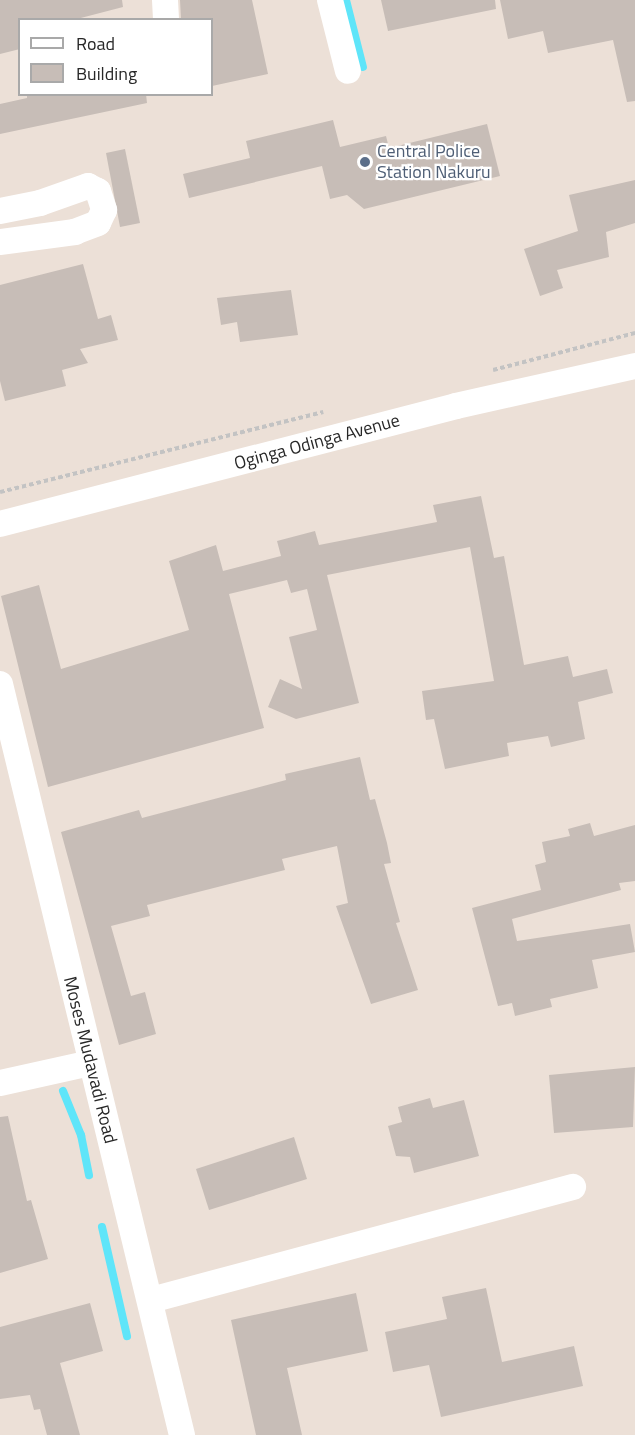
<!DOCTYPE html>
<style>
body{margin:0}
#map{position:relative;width:635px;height:1435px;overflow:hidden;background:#ece0d7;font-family:"Titillium Web",sans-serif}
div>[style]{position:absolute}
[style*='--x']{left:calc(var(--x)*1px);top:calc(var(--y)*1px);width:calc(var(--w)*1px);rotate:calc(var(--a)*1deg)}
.stream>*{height:8px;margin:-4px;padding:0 4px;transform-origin:4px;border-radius:4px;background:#5fe5f9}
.building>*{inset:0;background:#c7bdb7}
.path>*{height:4px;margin-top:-2px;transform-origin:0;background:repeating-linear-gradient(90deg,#c3c3c3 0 4.5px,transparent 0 7.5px)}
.minor>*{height:26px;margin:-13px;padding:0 13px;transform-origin:13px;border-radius:13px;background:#fff}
.dots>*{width:16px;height:16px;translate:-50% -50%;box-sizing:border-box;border:3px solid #fff;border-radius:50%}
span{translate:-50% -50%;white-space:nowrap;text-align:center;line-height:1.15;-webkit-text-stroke:4.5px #fff;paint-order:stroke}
.service-label{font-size:18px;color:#4e5e75}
.left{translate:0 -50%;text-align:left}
.street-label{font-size:18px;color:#272727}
.legend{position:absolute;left:18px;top:18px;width:195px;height:78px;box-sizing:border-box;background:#fff;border:2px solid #a9a9a9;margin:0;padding:8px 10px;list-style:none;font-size:18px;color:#272727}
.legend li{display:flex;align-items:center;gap:12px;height:30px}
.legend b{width:30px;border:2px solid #a9a9a9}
</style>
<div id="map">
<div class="stream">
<div style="--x:346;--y:0;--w:69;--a:75.8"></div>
<div style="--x:63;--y:1091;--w:48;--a:67.8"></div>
<div style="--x:81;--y:1135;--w:41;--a:78.7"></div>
<div style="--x:102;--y:1227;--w:112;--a:77.1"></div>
</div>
<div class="building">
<div style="clip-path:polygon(0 0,122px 0,123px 7px,73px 20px,20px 20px,20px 49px,0 54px)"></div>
<div style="clip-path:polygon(180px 0,252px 0,268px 74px,212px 86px,212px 20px,181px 20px)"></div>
<div style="clip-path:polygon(381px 0,495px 0,496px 9px,388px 31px)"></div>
<div style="clip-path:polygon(500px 0,635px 0,635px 101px,627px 102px,613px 40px,548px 53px,543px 31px,508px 39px)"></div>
<div style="clip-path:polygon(27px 94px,146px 94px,147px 103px,0 134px,0 104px,27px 98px)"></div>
<div style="clip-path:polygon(333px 120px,340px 147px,386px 136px,389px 148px,487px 124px,500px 176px,364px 209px,347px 195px,330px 199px,322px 166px,189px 198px,183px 174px,250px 158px,246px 141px)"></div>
<div style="clip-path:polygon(125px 149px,140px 223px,120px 227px,106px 153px)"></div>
<div style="clip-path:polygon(635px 180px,635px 223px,606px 232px,609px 257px,557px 270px,563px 288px,540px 296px,524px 249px,578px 231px,569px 195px)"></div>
<div style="clip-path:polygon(83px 264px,98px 319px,111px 315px,118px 340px,80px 349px,88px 363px,62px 370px,66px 386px,5px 401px,0 381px,0 285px)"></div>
<div style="clip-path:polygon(291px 290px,298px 335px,240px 342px,237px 322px,221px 325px,217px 298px)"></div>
<div style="clip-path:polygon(481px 496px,494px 558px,504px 556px,524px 665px,568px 656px,573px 677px,607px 669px,613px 693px,578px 702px,585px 739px,551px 747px,548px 736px,507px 743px,509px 756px,445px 769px,434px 719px,426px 720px,422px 691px,494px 681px,470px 547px,327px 575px,359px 703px,296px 719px,268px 707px,280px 679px,302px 689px,289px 637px,317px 630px,307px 589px,291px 593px,287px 580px,229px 594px,264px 728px,48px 787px,1px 596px,39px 585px,61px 669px,189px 630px,169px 561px,216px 545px,223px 571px,281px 556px,277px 541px,315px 531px,319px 545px,437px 522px,433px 505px)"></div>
<div style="clip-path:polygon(360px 757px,370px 800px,375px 799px,387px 843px,391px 863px,384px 864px,400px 922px,396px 923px,418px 990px,371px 1004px,336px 906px,348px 903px,337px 846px,282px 859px,285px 870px,147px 905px,150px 916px,111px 926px,131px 996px,145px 992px,156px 1034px,119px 1045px,61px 832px,139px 810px,142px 818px,286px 780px,285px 774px)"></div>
<div style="clip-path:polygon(590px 823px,594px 836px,635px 825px,635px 881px,619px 883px,621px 890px,512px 919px,517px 941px,630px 924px,635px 952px,592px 960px,598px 988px,550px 999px,552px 1007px,515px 1016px,512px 1003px,498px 1006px,472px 908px,541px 890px,535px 865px,546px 862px,542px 842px,570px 836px,568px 829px)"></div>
<div style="clip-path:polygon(635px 1067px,633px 1127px,554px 1133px,549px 1075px)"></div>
<div style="clip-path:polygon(430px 1098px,433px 1108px,464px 1100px,479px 1156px,414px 1173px,410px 1157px,396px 1156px,388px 1126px,402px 1122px,398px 1107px)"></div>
<div style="clip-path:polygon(8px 1116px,27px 1201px,31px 1200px,48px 1259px,0 1273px,0 1117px)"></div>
<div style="clip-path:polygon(294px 1137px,307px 1179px,209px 1210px,196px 1169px)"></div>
<div style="clip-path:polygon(486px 1288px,502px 1362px,574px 1346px,583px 1386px,441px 1417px,429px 1365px,393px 1372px,385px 1332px,447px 1319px,442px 1297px)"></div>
<div style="clip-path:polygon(356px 1293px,368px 1351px,287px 1368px,302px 1435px,256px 1435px,231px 1320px)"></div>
<div style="clip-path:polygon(90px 1303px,103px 1351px,60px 1363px,80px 1435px,47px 1435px,40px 1409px,34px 1410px,30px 1395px,0 1399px,0 1327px)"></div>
</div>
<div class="path">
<div style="--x:493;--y:370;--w:147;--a:-14.6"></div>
<div style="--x:0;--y:492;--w:333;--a:-13.9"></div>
</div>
<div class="minor">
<div style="--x:165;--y:0;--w:20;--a:87"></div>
<div style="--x:330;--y:0;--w:73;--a:75.8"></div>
<div style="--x:0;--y:211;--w:41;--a:-11.3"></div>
<div style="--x:40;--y:203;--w:51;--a:-19.5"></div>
<div style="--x:88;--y:186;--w:11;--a:27"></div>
<div style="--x:98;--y:191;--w:20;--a:72"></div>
<div style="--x:104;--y:210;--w:14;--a:115"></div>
<div style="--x:98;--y:223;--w:25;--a:159"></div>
<div style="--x:75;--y:232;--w:76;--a:172.4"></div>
<div style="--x:0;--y:524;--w:471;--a:-14.5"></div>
<div style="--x:456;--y:406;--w:183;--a:-12.6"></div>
<div style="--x:0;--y:684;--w:773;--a:76.38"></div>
<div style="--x:0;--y:1083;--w:92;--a:-12.5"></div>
<div style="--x:151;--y:1300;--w:437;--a:-15"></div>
</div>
<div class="dots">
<div style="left:365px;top:162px;background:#5c6f8a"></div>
</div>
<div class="service-label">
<span class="left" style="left:377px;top:162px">Central Police<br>Station Nakuru</span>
</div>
<div class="street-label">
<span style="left:317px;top:442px;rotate:-15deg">Oginga Odinga Avenue</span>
<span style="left:90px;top:1060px;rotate:76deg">Moses Mudavadi Road</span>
</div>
<ul class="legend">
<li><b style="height:8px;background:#fff"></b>Road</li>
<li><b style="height:16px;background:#c7bdb7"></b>Building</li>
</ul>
</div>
